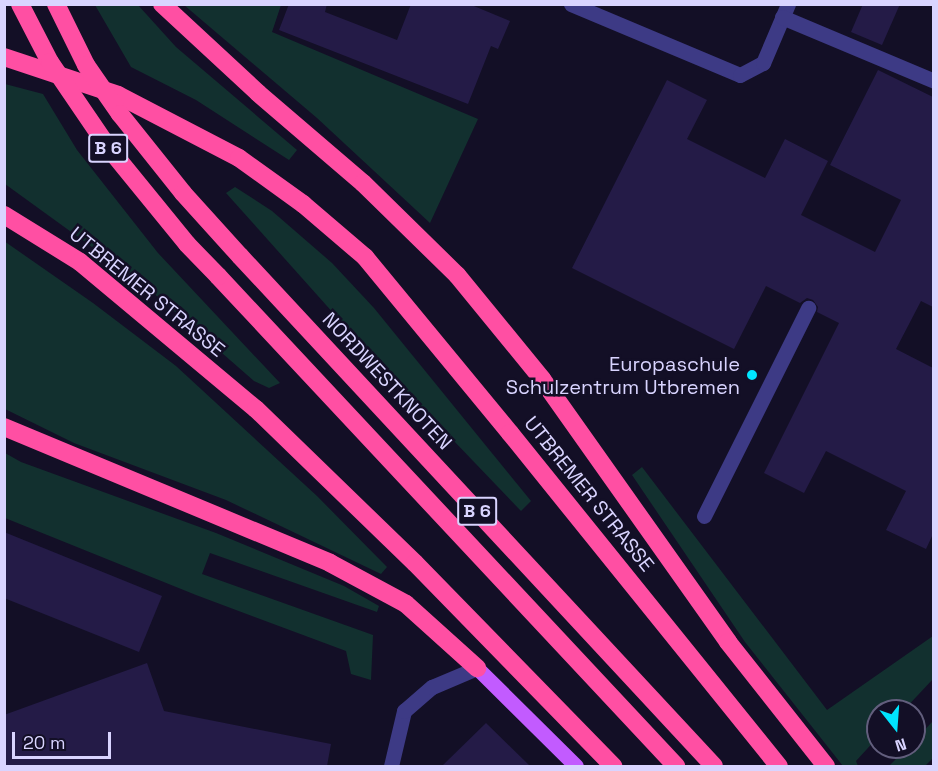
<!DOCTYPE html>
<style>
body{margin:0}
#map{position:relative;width:938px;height:771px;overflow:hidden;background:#130f26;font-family:"Space Grotesk",sans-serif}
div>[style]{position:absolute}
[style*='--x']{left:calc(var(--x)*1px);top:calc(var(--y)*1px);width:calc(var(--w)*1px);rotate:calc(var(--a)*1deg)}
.green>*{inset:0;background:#12302f}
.building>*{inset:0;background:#241b47}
.minor>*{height:15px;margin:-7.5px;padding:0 7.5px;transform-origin:7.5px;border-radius:7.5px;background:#3d3a85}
.major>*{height:15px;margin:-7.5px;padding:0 7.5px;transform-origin:7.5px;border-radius:7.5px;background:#c25bff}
.highway>*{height:18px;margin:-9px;padding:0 9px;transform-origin:9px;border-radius:9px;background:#ff4fa3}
.highway-bridge>*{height:18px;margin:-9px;padding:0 9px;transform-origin:9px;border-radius:9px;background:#ff4fa3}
.dots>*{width:16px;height:16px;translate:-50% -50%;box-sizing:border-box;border:3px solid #130f26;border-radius:50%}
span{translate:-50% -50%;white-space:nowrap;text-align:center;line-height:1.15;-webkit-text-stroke:5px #130f26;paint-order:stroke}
.shield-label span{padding:2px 4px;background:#130f26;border:2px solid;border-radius:4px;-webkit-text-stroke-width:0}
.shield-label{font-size:18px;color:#d9d4ff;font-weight:700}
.street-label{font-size:20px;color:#d9d4ff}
.poi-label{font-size:20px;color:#d9d4ff}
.right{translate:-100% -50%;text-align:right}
.frame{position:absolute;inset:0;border:6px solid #d9d4ff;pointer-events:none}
.north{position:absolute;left:866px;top:699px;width:60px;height:60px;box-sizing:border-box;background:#130f26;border:2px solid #625e7d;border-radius:50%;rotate:163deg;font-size:16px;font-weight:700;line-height:24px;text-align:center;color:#d9d4ff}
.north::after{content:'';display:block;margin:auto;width:21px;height:27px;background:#00e5ff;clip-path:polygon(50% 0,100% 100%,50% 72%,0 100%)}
.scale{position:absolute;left:12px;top:732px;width:99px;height:27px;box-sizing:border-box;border:3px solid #d9d4ff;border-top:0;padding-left:8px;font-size:18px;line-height:21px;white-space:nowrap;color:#d9d4ff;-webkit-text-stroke:4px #130f26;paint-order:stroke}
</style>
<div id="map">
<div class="green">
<div style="clip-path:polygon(95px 5px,138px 5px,176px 47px,297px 150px,289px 160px,196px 100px,131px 67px)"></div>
<div style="clip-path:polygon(184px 5px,281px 5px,272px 32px,478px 119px,430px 223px,317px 118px)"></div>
<div style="clip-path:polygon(5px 84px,43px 94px,77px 150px,158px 253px,280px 383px,269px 388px,254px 381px,143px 284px,5px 184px)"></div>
<div style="clip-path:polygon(235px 187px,272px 211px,332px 263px,374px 308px,531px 501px,521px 511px,360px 343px,226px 193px)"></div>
<div style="clip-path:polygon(4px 241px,93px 303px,176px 366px,317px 496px,387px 567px,381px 574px,226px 500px,74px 443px,5px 409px)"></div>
<div style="clip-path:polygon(5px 453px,21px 462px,216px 533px,344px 586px,379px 606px,377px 612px,210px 553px,202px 574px,373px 635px,371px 680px,351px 674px,346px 651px,196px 595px,5px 518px)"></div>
<div style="clip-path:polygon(642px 467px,827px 710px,933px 636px,933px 679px,903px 711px,878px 711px,878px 737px,856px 761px,858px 766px,843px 766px,745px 642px,632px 475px)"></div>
<div style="clip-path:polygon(933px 721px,933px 758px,925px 766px,889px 766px,908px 747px,914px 747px,914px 741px)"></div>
</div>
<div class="building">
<div style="clip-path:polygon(289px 4px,327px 4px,325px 12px,397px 40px,411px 4px,469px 4px,510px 21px,498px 49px,491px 46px,468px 104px,279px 30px)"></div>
<div style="clip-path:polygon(863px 4px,900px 4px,882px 45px,851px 32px)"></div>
<div style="clip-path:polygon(878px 70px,933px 97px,933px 307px,921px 301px,896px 349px,933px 368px,933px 534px,926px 549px,886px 530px,906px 491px,826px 451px,804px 493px,764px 473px,839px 323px,817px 312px,818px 307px,813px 300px,807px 298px,800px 303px,766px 286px,734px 349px,572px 268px,667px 80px,707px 100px,687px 139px,765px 178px,785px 139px,828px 161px,801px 215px,875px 252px,901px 200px,830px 165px)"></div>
<div style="clip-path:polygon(4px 532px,162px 596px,139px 652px,4px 598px)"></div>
<div style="clip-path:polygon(147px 663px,164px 711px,331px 744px,327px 766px,4px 766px,4px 715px)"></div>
<div style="clip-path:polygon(486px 723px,530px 766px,442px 766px)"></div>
</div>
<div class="minor">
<div style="--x:571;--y:4;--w:183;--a:22.8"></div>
<div style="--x:740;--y:75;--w:26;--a:-28"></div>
<div style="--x:763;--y:63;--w:64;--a:-67"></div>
<div style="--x:782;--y:17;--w:165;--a:22.8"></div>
<div style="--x:704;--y:516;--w:233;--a:-63.4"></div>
<div style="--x:391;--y:766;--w:57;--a:-76.7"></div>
<div style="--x:404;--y:711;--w:37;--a:-41"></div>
<div style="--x:432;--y:687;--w:49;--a:-22.9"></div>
</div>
<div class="major">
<div style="--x:477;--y:668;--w:139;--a:44.7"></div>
</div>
<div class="highway">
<div style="--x:162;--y:4;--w:131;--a:42.8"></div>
<div style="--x:258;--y:93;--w:138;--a:40.6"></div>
<div style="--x:363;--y:183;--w:132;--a:44.4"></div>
<div style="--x:457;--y:275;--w:134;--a:50.7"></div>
<div style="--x:542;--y:379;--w:322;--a:54.7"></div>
<div style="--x:728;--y:642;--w:158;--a:51.7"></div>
<div style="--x:4;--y:57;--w:120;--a:18.4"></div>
<div style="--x:118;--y:95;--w:136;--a:27.5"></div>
<div style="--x:239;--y:158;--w:79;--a:35.7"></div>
<div style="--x:303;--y:204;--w:82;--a:40.5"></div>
<div style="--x:365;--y:257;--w:228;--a:50.5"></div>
<div style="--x:510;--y:433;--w:428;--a:51.1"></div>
<div style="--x:4;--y:215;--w:89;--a:31.7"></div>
<div style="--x:80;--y:262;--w:229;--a:39.9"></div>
<div style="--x:256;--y:409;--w:221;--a:44.1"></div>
<div style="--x:415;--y:563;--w:284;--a:45.7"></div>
<div style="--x:240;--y:256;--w:696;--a:47.1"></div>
<div style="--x:218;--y:276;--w:671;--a:46.93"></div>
<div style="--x:4;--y:427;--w:353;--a:22.6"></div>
<div style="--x:330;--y:563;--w:86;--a:28.3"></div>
<div style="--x:406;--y:604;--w:96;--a:42"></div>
</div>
<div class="highway-bridge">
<div style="--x:20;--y:4;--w:65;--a:62.7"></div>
<div style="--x:50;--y:62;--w:103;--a:55.7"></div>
<div style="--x:108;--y:147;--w:125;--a:50.8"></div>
<div style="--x:187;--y:244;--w:45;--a:45.9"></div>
<div style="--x:56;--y:4;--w:68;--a:63.8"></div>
<div style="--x:86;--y:65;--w:60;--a:55.2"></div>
<div style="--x:120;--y:114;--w:101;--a:51.4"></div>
<div style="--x:183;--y:193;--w:85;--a:47.9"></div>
</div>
<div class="dots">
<div style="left:752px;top:375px;background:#00e5ff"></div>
</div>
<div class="shield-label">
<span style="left:108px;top:148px">B 6</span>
<span style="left:477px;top:511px">B 6</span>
</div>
<div class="street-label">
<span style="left:147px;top:292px;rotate:39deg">UTBREMER STRASSE</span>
<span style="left:387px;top:381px;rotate:47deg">NORDWESTKNOTEN</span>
<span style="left:589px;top:494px;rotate:51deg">UTBREMER STRASSE</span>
</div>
<div class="poi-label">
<span class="right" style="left:740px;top:376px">Europaschule<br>Schulzentrum Utbremen</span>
</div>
<div class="frame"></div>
<div class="north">N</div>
<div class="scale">20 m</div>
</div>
